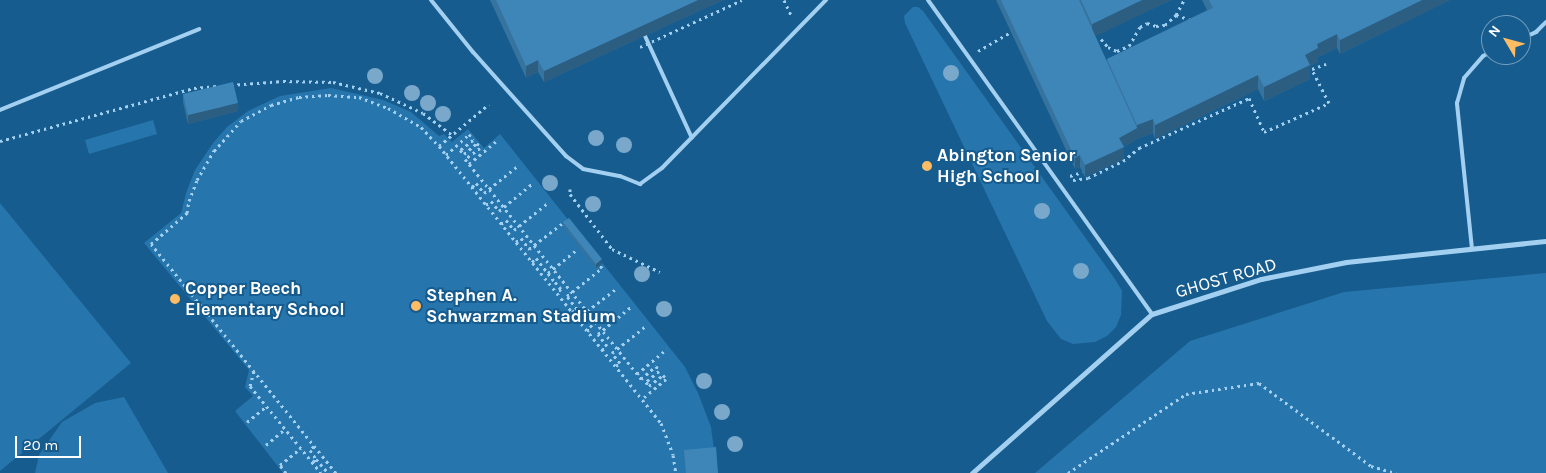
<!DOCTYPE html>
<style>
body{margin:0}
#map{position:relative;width:1546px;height:473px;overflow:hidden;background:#165c8f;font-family:Karla,sans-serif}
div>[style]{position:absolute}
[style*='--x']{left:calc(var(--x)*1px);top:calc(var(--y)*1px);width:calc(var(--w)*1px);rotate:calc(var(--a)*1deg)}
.green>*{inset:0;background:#2675ac}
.path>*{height:3px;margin-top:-1.5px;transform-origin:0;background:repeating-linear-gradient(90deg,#a3d0f0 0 2.5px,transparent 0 6.5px)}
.service>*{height:4px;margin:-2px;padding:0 2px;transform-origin:2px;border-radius:2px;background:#a3d0f0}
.minor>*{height:5px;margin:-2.5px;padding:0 2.5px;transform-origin:2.5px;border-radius:2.5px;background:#a3d0f0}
.path-bridge>*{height:3px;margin-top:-1.5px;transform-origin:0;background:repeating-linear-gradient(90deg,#a3d0f0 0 2.5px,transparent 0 6.5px)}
.trees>*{width:16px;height:16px;margin:-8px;border-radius:50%;background:#79a8ca}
.wall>*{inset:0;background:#36739e}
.shaded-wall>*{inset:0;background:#2c5e81}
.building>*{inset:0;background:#3f86b8}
.dots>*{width:14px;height:14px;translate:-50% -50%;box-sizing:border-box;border:2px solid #165c8f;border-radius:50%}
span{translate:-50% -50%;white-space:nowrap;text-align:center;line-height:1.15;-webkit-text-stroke:4px #165c8f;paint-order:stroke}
.poi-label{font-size:18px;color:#fff;font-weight:700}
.left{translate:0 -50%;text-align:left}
.street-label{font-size:18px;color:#fff}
.north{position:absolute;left:1481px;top:15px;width:50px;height:50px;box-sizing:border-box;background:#165c8f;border:1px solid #739dbc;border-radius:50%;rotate:307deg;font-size:14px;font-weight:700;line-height:20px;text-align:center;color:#fff}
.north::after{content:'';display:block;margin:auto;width:18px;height:22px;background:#ffbc62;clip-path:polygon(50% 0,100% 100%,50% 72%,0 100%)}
.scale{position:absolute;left:15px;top:436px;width:66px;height:22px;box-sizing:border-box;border:2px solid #fff;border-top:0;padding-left:6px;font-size:15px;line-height:18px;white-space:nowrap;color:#fff;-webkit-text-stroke:4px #165c8f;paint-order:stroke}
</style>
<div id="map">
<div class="green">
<div style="clip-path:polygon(913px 7px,918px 7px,923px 11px,1115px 279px,1122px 291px,1121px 315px,1116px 327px,1107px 336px,1095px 342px,1073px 344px,1061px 339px,1047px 321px,905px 23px,904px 16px)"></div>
<div style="clip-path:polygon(331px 88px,383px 100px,411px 112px,439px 136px,444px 134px,452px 142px,468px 129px,484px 148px,500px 134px,685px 367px,698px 393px,711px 427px,717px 473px,283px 473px,235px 411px,253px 396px,245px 387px,249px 370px,144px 243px,181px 213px,186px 193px,195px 170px,213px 143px,227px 127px,248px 111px,280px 96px)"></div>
<div style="clip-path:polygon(153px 120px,157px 134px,89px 154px,85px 140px)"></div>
<div style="clip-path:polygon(0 203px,131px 363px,0 471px)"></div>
<div style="clip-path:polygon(1546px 273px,1546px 473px,1035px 473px,1190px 341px,1344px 292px)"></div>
<div style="clip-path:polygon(124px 397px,168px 473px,35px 473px,39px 455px,62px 422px,95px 403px)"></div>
</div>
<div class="path">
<div style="--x:784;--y:0;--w:19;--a:65"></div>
<div style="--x:1176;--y:15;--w:17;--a:-62"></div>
<div style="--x:1101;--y:39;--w:11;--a:49"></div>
<div style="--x:1108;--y:47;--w:10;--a:24"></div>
<div style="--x:1117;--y:51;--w:13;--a:-23"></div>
<div style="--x:1129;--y:46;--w:22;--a:-60"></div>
<div style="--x:1140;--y:27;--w:8;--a:-30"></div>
<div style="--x:1147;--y:23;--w:9;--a:18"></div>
<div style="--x:1156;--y:26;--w:9;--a:-6"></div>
<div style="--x:1165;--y:25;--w:15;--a:-42"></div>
<div style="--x:1176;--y:15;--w:16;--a:18"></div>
<div style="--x:978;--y:51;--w:38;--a:-30"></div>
<div style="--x:231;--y:85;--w:52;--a:-4.4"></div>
<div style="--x:283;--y:81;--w:50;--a:1.1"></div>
<div style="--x:333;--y:82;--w:48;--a:13.2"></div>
<div style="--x:380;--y:93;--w:47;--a:24.9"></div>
<div style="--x:423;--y:113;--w:36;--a:37"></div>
<div style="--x:0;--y:141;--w:201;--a:-15.3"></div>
<div style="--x:194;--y:88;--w:23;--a:-5"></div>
<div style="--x:439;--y:146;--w:65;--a:-40"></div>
<div style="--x:446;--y:155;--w:31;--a:-42"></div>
<div style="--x:469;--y:134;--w:7;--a:56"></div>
<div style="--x:473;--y:140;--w:16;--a:142"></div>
<div style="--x:460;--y:150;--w:6;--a:45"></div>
<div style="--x:464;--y:154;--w:17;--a:-40"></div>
<div style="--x:477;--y:143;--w:6;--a:59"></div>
<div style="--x:480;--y:148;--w:19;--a:144"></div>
<div style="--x:465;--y:159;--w:282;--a:51.3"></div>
<div style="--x:641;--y:379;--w:20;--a:-41"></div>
<div style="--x:656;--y:366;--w:6;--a:59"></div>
<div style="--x:659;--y:371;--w:17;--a:140"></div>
<div style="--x:646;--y:382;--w:5;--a:53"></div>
<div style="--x:649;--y:386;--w:18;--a:-38"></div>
<div style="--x:663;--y:375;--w:5;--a:53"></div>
<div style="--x:666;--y:379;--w:31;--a:140"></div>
<div style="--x:469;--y:164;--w:38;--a:-40"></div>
<div style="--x:1070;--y:176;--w:13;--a:-18"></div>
<div style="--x:1073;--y:180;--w:15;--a:-8"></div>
<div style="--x:1088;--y:178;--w:39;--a:-26"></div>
<div style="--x:1123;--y:161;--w:21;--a:-39"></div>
<div style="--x:1139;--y:148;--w:121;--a:-24.4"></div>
<div style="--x:1249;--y:98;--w:37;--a:66"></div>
<div style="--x:1264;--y:132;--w:71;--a:-24"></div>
<div style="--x:1329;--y:103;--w:38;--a:-117"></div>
<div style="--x:1312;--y:69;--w:15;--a:-20"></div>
<div style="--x:472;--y:187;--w:6;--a:-45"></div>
<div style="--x:476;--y:183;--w:13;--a:51"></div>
<div style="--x:484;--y:193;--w:45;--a:-38.7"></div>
<div style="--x:570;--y:189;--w:5;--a:90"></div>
<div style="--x:570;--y:194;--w:69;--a:52.6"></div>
<div style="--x:612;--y:249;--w:53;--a:25.6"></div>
<div style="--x:486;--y:205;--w:6;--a:-39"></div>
<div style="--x:491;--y:201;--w:13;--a:51"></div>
<div style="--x:499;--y:211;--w:44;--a:-39.5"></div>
<div style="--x:501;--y:224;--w:6;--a:-39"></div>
<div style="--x:506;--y:220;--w:13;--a:51"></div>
<div style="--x:514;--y:230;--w:45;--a:-38.7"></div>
<div style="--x:516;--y:242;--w:6;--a:-39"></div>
<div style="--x:521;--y:238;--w:14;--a:54"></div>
<div style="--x:529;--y:249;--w:44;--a:-37.6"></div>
<div style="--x:564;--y:222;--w:2;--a:27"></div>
<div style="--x:532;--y:262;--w:6;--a:-45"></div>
<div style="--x:536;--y:258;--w:31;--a:52"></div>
<div style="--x:555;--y:282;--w:9;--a:49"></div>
<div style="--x:561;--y:289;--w:6;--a:141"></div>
<div style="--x:548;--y:273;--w:38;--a:-39"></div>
<div style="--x:572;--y:312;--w:6;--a:-31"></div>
<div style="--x:577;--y:309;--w:16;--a:-128"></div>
<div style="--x:567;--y:296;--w:45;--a:-38.7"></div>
<div style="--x:602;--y:268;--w:4;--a:-124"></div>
<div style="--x:587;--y:331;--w:6;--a:-39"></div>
<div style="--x:592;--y:327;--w:16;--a:-130"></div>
<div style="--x:582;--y:315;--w:44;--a:-37.6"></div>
<div style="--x:602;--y:350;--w:6;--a:-39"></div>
<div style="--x:607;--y:346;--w:15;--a:-127"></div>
<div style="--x:598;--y:334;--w:44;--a:-39.5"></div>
<div style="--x:616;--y:366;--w:5;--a:-37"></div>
<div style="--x:620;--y:363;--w:13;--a:-129"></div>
<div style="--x:612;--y:353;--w:45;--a:-38.7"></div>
<div style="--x:254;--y:371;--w:16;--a:105"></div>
<div style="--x:250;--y:386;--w:112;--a:50.8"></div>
<div style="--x:637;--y:374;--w:39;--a:-40"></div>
<div style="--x:247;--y:422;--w:26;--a:-39"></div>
<div style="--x:266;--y:445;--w:25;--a:-40"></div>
<div style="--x:314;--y:446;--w:6;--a:135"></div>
<div style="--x:310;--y:450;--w:11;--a:56"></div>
<div style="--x:313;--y:462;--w:4;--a:-45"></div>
<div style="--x:316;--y:459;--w:18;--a:49"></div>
<div style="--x:286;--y:473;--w:10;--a:-127"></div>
<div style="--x:280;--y:465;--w:27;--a:-39"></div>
<div style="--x:336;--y:473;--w:294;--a:-128.9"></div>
<div style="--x:151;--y:244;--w:48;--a:-40.7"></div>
<div style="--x:187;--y:213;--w:12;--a:-81"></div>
<div style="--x:189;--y:201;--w:22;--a:-69"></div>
<div style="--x:197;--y:180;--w:34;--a:-60"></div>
<div style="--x:214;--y:151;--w:40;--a:-48"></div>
<div style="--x:241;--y:121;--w:34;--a:-28"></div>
<div style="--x:271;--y:105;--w:29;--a:-16"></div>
<div style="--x:299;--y:97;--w:29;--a:-4"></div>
<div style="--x:328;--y:95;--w:31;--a:4"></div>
<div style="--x:359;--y:97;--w:31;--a:21"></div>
<div style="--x:388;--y:108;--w:38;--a:30"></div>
<div style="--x:421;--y:127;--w:26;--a:47"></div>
<div style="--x:439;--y:146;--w:355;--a:51.3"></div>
<div style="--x:661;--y:423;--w:34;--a:69"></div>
<div style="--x:673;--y:455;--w:18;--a:81"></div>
<div style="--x:1068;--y:473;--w:142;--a:-33.8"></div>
<div style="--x:1186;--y:394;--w:74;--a:-8.6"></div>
<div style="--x:1259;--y:383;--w:139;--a:36.5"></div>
<div style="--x:1371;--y:466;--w:26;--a:16"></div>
</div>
<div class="service">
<div style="--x:431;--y:0;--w:67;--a:51.1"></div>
<div style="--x:473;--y:52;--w:140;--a:48.2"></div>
<div style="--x:566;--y:156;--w:21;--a:37"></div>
<div style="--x:583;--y:169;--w:38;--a:11"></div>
<div style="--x:620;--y:176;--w:22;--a:22"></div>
<div style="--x:640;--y:184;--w:27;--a:-36"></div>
<div style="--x:662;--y:168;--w:235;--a:-45.7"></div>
<div style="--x:928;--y:0;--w:386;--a:54.5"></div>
<div style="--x:645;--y:36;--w:112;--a:65.3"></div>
<div style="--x:1521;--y:39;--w:17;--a:-25"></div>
<div style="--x:1536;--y:32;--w:14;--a:-45"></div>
<div style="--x:0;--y:110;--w:215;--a:-22.1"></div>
<div style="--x:1472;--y:249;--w:147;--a:-95.9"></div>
<div style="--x:1457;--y:103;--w:26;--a:-74"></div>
<div style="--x:1464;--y:78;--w:29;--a:-49"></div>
<div style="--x:1483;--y:56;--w:9;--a:-27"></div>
</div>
<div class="minor">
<div style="--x:972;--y:473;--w:240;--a:-41.5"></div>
<div style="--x:1152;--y:314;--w:114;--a:-17.8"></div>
<div style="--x:1261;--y:279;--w:87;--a:-11.3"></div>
<div style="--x:1346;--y:262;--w:201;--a:-6"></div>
</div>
<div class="path-bridge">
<div style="--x:640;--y:47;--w:112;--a:-24.7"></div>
</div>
<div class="trees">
<div style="left:951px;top:73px"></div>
<div style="left:375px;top:76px"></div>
<div style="left:412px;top:93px"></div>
<div style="left:428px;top:103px"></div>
<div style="left:443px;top:114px"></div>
<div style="left:596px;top:138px"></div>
<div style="left:624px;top:145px"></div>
<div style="left:550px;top:183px"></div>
<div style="left:593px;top:204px"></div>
<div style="left:1042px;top:211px"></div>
<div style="left:1081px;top:271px"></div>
<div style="left:642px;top:274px"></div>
<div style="left:664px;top:309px"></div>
<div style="left:704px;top:381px"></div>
<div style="left:722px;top:412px"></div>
<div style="left:735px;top:444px"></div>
</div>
<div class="wall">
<div style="clip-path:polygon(490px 0,723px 0,544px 82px,538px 72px,526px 78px)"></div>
<div style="clip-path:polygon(996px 0,1171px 0,1095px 36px,1107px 62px,1107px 59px,1207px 10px,1202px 0,1450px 0,1340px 54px,1337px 48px,1318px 57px,1318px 62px,1310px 66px,1310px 79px,1264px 101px,1258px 89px,1155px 139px,1153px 133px,1137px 139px,1124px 147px,1124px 159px,1085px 177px,1080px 167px,1075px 169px)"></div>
<div style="clip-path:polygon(183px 94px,238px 111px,188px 124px,183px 102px)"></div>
<div style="clip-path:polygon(563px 222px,602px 264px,596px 268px,563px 226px)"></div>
<div style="clip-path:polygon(684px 450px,718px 473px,685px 473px)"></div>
</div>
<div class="shaded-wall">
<div style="clip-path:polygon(698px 0,723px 0,544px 82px,544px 71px)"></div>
<div style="clip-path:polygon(1142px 0,1171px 0,1092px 38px,1092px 24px)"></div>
<div style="clip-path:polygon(1422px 0,1450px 0,1340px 54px,1340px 40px)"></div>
<div style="clip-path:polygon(1337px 34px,1337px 48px,1318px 57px,1318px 62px,1310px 66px,1310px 79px,1264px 101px,1264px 87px,1305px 55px,1317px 44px)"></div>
<div style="clip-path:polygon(538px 60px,538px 72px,526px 78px,526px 66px)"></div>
<div style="clip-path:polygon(1258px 75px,1258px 89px,1155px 139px,1155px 125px)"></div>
<div style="clip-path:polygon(238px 103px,238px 111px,188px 124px,188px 115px)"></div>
<div style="clip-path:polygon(1153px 119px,1153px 133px,1137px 139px,1119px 150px,1119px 138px,1137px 128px,1137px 125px)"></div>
<div style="clip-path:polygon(1124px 147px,1124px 159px,1085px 177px,1085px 165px)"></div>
<div style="clip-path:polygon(1080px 155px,1080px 167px,1075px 169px,1075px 158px)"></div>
<div style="clip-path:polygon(602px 259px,602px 264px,596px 268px,596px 264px)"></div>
</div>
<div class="building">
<div style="clip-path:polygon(496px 0,698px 0,544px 71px,538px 60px,526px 66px)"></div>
<div style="clip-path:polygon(1001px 0,1079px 0,1137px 128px,1119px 138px,1124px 147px,1085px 165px,1080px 155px,1075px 158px)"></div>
<div style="clip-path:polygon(1081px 0,1142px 0,1092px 24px)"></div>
<div style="clip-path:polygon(1209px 0,1422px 0,1340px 40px,1337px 34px,1317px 44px,1318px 48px,1305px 55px,1310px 65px,1264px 87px,1258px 75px,1155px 125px,1153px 119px,1137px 125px,1107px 59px,1213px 8px)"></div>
<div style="clip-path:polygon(233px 82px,238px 103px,188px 115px,183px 94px)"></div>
<div style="clip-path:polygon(569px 218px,602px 259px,596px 264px,563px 222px)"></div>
<div style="clip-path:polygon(716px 447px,718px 473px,686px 473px,684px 450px)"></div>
</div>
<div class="dots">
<div style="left:927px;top:166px;background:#ffbc62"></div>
<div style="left:175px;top:299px;background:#ffbc62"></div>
<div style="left:416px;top:306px;background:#ffbc62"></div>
</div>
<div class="poi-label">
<span class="left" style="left:937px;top:166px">Abington Senior<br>High School</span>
<span class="left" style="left:185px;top:299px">Copper Beech<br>Elementary School</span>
<span class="left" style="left:426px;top:306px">Stephen A.<br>Schwarzman Stadium</span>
</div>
<div class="street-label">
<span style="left:1226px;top:278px;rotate:-16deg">GHOST ROAD</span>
</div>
<div class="north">N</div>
<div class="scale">20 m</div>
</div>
